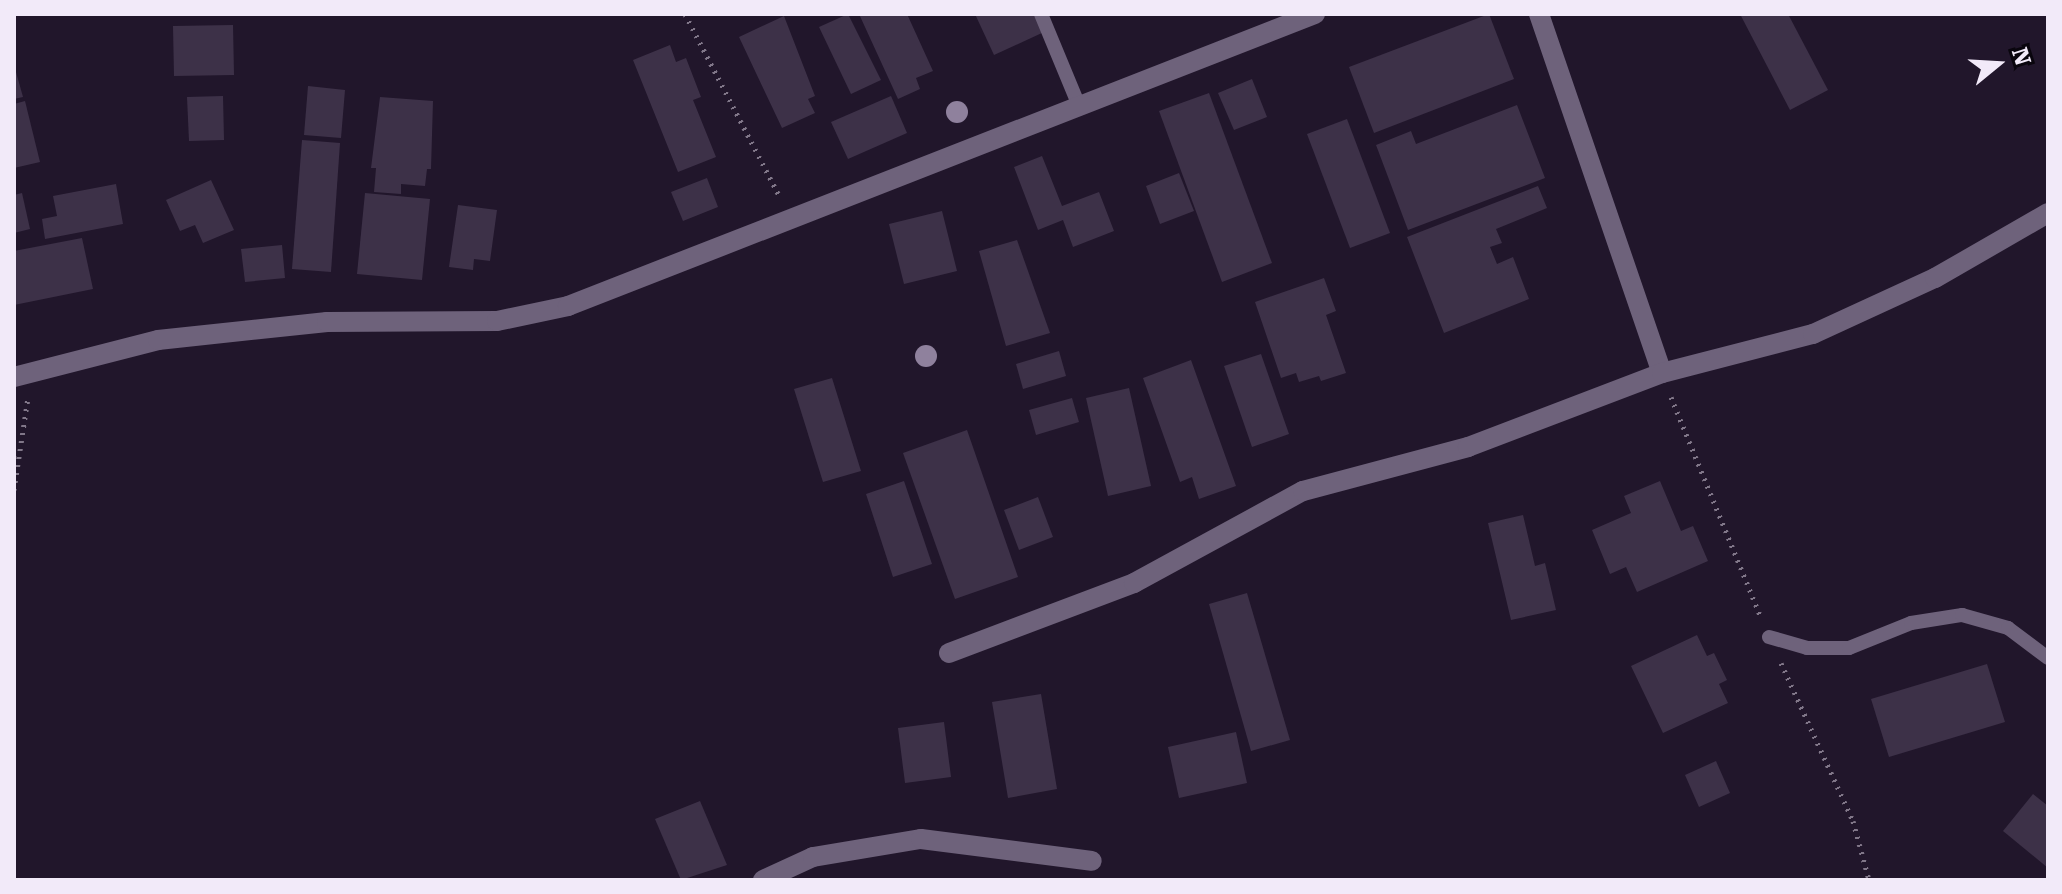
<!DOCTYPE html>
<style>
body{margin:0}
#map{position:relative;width:2062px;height:894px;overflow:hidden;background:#21162b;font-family:"Roboto Serif",serif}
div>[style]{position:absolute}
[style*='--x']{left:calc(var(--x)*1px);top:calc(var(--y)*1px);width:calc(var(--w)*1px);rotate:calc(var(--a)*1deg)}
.building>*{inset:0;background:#3d3148}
.path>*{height:5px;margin-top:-2.5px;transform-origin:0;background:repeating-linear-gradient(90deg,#817789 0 2px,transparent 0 8px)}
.lane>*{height:14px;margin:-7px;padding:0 7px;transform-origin:7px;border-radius:7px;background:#6e627b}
.street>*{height:20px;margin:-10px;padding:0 10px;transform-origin:10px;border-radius:10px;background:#6e627b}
.trees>*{width:22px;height:22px;margin:-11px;border-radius:50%;background:#8f819d}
span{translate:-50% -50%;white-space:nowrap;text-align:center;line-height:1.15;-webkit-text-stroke:7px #09050d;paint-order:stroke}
.frame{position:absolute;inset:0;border:16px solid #f2eaf9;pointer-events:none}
.north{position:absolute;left:1958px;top:24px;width:80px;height:80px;-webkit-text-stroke:6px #09050d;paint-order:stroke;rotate:72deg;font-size:22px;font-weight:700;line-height:32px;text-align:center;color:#f2eaf9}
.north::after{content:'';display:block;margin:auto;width:28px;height:36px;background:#f2eaf9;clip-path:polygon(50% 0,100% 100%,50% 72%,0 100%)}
</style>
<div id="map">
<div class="building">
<div style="clip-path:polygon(848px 14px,881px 80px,851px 94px,819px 27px)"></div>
<div style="clip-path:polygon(859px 14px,907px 14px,933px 71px,916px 78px,920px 89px,898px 99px)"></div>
<div style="clip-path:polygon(975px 14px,1036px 14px,1044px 32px,994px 55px)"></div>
<div style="clip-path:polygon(1489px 14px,1514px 79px,1374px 133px,1349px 67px)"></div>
<div style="clip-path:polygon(1740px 14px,1788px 14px,1828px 90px,1790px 110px)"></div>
<div style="clip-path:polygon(784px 16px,815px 96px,808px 99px,815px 113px,782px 128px,739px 37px)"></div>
<div style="clip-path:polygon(233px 25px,234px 75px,174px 76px,173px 26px)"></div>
<div style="clip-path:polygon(670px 45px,676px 62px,686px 58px,701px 97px,693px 100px,716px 157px,678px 172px,633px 60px)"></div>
<div style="clip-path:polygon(14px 65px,23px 97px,14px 99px)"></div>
<div style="clip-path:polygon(1252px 79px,1267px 117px,1234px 130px,1218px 93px)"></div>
<div style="clip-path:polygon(308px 86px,345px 90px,341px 138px,304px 135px)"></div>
<div style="clip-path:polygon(1209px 93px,1272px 263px,1222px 282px,1159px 111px)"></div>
<div style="clip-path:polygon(223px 96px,224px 140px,189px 141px,187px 97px)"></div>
<div style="clip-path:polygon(891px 96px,907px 133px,848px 159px,831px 122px)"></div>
<div style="clip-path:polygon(380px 97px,433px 101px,431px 169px,427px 169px,425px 186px,401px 184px,401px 194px,374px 192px,376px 168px,371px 168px)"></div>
<div style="clip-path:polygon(25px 101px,40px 162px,14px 168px,14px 104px)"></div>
<div style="clip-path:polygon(1517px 105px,1545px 178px,1408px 230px,1376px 145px,1411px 131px,1416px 144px)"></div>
<div style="clip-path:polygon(1347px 119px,1390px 233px,1350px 248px,1307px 134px)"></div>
<div style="clip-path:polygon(302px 140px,340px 143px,331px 272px,292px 269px)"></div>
<div style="clip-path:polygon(1042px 156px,1062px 206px,1099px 192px,1114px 231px,1073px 247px,1063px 220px,1038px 230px,1014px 167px)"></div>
<div style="clip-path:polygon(1179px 173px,1194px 211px,1160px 224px,1146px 186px)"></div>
<div style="clip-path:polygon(707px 178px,718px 207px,683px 221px,671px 192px)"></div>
<div style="clip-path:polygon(211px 180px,234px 230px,203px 243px,195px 225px,180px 231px,166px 200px)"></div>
<div style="clip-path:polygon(116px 184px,123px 224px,45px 239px,42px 219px,57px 216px,53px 196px)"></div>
<div style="clip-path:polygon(1538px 186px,1547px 208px,1496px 229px,1502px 243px,1490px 247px,1497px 264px,1513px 257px,1529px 299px,1444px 333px,1407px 237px)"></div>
<div style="clip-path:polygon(22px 193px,30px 229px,14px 233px,14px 195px)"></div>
<div style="clip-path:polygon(365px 193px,430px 199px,422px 280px,357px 274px)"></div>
<div style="clip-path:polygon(458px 205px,497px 210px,490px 261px,474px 259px,473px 270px,449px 267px)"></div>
<div style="clip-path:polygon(942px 211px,957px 271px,904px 284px,889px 224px)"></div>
<div style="clip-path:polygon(82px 238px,93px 289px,14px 305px,14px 251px)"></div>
<div style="clip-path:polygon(1017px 240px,1050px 333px,1006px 346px,979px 251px)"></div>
<div style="clip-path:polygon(282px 245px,285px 278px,245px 282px,241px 249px)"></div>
<div style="clip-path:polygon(1324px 278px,1336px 311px,1326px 315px,1346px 373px,1321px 381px,1319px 376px,1299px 382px,1296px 373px,1281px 378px,1255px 302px)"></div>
<div style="clip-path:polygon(1059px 351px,1066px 376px,1023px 389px,1016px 364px)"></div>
<div style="clip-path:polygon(1261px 354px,1289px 434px,1252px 447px,1224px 366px)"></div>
<div style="clip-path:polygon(1191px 360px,1236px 486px,1199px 499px,1192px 477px,1180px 482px,1143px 378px)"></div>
<div style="clip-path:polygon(832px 378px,861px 471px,823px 482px,794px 389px)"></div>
<div style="clip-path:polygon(1129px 388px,1151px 486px,1108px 496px,1086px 398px)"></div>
<div style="clip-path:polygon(1072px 398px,1079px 422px,1036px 435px,1029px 410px)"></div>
<div style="clip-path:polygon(967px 430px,1018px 577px,955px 599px,903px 453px)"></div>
<div style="clip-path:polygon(904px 481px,932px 564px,893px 577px,866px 494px)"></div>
<div style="clip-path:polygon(1660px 481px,1681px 531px,1693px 526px,1708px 561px,1637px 592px,1626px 567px,1610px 574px,1592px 530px,1631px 513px,1624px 496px)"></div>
<div style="clip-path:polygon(1038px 497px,1053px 537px,1019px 550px,1004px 510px)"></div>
<div style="clip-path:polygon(1523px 515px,1535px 566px,1545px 563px,1556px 610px,1511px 620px,1488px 523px)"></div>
<div style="clip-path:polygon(1247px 593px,1290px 740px,1251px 751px,1209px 604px)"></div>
<div style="clip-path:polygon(1697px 635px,1707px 656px,1714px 653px,1727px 680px,1719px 684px,1728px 703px,1663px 733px,1631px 666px)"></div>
<div style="clip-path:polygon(1987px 664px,2005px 722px,1889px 757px,1871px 699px)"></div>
<div style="clip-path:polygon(1041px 694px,1057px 789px,1008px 798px,992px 702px)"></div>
<div style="clip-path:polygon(944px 722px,951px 777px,905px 783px,898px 728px)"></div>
<div style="clip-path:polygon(1236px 732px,1247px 783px,1179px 798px,1168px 747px)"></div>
<div style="clip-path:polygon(1716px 761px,1730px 793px,1699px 807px,1685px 775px)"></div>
<div style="clip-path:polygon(2033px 794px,2048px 806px,2048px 868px,2003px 831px)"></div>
<div style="clip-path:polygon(700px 801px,727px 865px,681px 880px,655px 819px)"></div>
</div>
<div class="path">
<div style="--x:685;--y:14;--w:206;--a:62.6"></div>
<div style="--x:1671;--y:397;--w:238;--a:67.8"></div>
<div style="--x:14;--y:490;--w:94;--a:-81.4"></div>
<div style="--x:1781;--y:663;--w:174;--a:65.5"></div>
<div style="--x:1853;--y:821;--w:61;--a:74.8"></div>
</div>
<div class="lane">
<div style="--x:1041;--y:14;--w:102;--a:67.5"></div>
<div style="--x:1769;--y:637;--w:40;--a:16"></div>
<div style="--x:1807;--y:648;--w:42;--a:0"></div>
<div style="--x:1849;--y:648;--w:67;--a:-22"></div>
<div style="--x:1911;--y:623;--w:52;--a:-8.9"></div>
<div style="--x:1962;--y:615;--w:48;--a:15.8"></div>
<div style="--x:2008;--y:628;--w:50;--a:36.9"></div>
</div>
<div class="street">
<div style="--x:1539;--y:14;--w:379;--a:71.1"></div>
<div style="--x:14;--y:377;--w:149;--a:-14.4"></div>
<div style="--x:158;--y:340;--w:170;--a:-6.1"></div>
<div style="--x:327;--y:322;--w:170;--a:-0.3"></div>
<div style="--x:497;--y:321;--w:73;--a:-11.9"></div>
<div style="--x:568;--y:306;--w:802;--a:-21.35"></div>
<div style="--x:949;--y:653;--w:198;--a:-20.7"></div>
<div style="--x:1134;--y:583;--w:192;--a:-28.6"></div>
<div style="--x:1303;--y:491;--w:171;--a:-14.9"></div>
<div style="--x:1468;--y:447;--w:208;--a:-20.9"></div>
<div style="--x:1662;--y:373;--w:156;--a:-14.5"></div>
<div style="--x:1813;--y:334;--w:134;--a:-24.7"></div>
<div style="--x:1935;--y:278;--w:130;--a:-29.9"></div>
<div style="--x:763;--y:880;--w:55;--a:-24.7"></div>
<div style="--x:813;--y:857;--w:109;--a:-9.5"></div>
<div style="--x:921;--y:839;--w:172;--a:7.3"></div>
</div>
<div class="trees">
<div style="left:957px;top:112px"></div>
<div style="left:926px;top:356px"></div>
</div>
<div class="frame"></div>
<div class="north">N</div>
</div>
